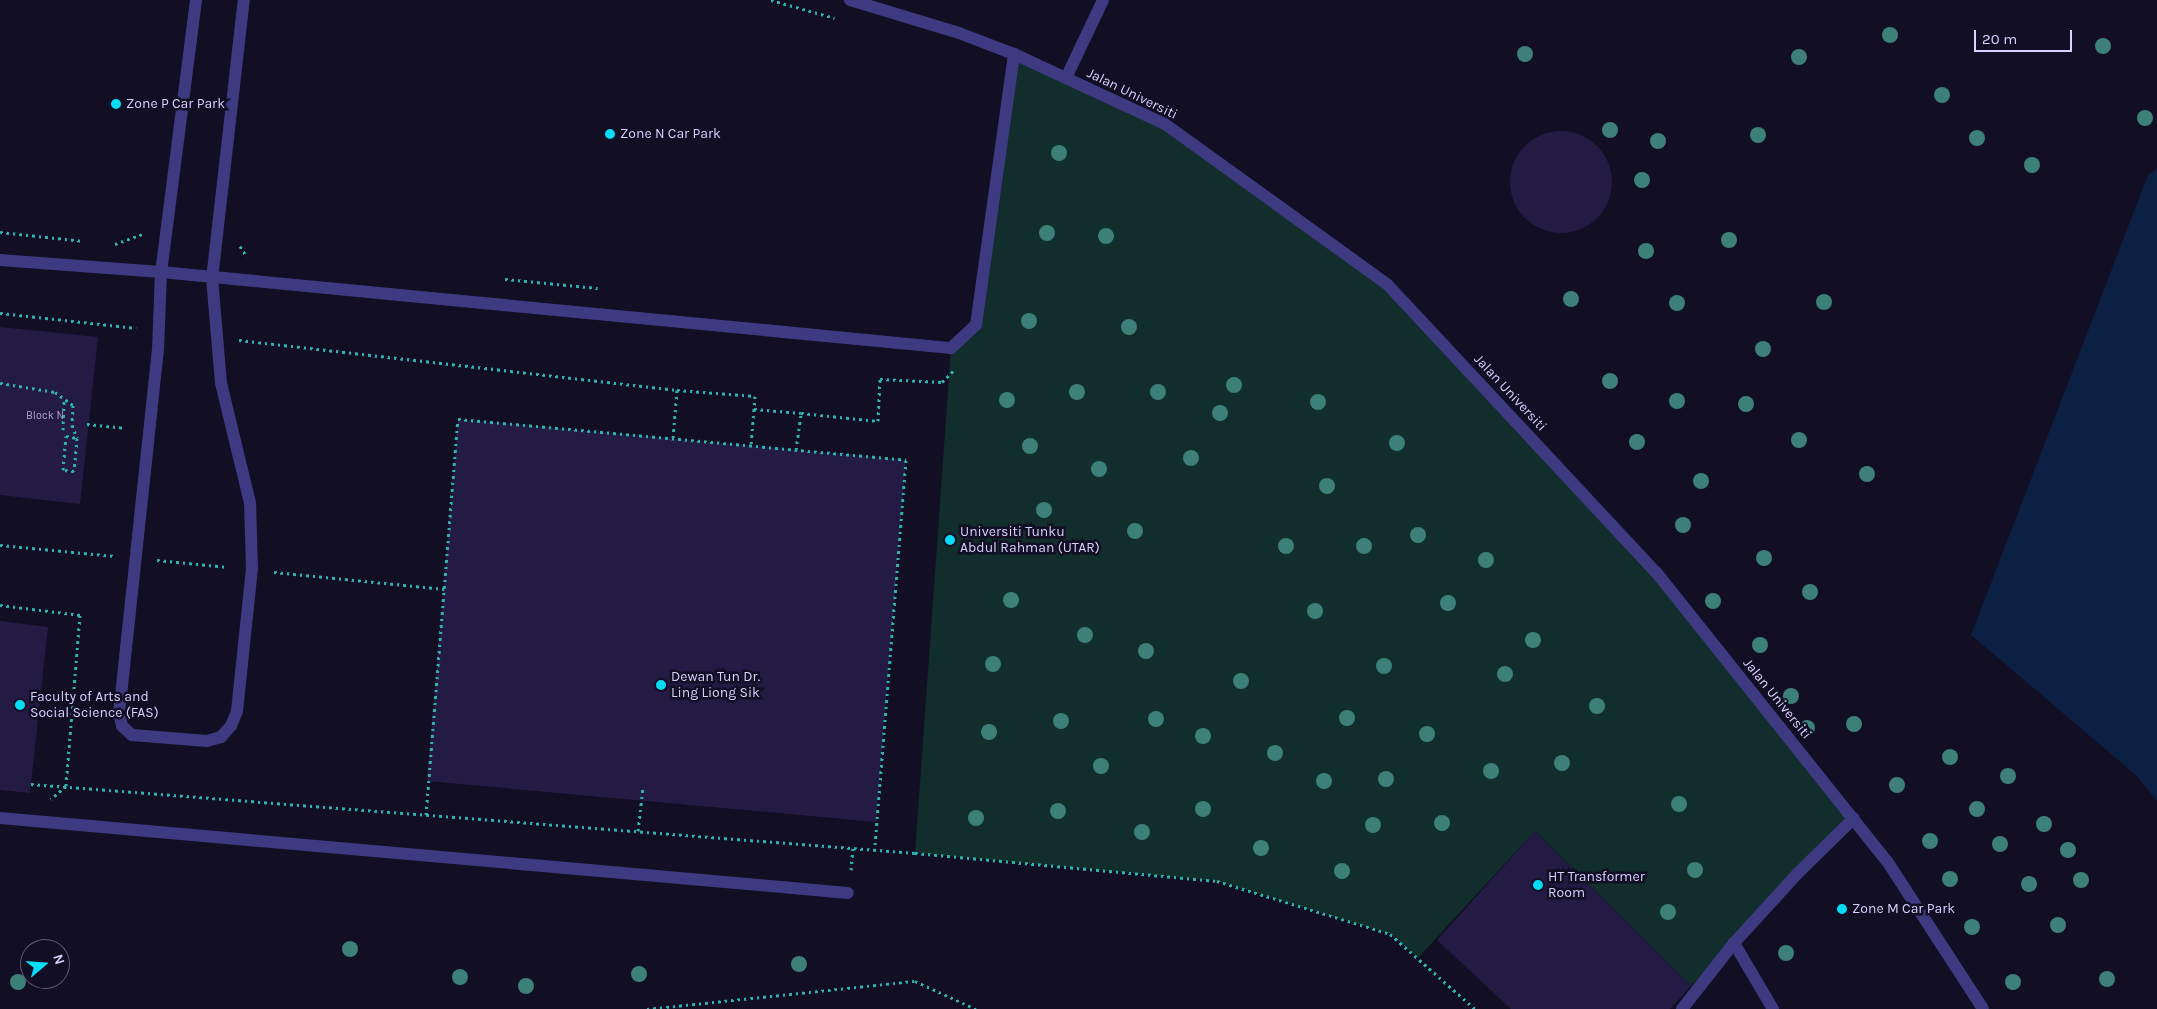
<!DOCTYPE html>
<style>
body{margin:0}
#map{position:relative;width:2157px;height:1009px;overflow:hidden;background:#120e23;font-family:Karla,sans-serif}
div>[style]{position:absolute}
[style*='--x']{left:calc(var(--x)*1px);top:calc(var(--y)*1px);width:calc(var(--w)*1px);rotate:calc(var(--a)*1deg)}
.green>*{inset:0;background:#112d2c}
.water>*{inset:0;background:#0c2044}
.building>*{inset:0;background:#231b44}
.round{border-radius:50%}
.path>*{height:3px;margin-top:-1.5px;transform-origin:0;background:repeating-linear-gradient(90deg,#30b3ad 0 2.5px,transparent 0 6.5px)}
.lane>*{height:12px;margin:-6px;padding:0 6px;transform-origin:6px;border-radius:6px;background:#3e3a81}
.street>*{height:12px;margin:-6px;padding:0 6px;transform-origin:6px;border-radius:6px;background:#3e3a81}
.trees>*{width:16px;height:16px;margin:-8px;border-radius:50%;background:#3c8079}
.dots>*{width:14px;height:14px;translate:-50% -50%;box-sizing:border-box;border:2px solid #120e23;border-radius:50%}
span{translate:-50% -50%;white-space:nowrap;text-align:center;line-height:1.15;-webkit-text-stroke:5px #120e23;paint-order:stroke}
.number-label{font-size:11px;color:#aaa4d0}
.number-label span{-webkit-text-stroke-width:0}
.street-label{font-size:14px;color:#d7d1fe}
.poi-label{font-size:14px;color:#d7d1fe}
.left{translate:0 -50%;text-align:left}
.north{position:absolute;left:20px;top:939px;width:50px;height:50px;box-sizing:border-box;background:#120e23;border:1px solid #615c7b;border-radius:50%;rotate:72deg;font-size:14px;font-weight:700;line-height:20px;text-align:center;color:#d7d1fe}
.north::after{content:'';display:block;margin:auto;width:18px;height:22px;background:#04dcf8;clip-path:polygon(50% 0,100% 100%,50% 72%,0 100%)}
.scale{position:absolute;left:1974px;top:30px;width:98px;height:22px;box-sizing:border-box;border:2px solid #d7d1fe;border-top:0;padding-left:6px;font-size:15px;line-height:18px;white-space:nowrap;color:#d7d1fe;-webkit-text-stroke:4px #120e23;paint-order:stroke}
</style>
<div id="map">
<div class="green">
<div style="clip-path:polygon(1014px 54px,1165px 124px,1387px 284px,1656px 572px,1854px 818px,1691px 986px,1535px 831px,1418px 958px,1390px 934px,1217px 881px,915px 853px,951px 348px,976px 325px)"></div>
</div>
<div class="water">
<div style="clip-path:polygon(2157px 168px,2157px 801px,2137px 776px,1971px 635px,2148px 175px)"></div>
</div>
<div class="building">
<div class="round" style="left:1510px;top:131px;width:102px;height:102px"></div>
<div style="clip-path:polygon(0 327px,98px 337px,80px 504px,0 495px)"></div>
<div style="clip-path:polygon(458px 419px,906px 460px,876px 822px,427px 781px)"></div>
<div style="clip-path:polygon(0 621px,48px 627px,30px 793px,0 790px)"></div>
<div style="clip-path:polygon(1535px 831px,1691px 986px,1670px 1009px,1511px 1009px,1437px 940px)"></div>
</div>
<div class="path">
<div style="--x:771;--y:0;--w:66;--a:15.7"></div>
<div style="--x:0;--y:232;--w:84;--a:6.1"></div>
<div style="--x:115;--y:244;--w:29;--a:-20"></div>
<div style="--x:240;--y:246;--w:13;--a:58"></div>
<div style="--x:505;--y:279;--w:93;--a:5.5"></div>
<div style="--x:0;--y:313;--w:137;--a:6.3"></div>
<div style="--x:239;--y:340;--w:441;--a:6.5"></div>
<div style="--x:677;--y:390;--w:49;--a:94.7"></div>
<div style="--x:0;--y:383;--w:56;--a:9.3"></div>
<div style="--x:55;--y:392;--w:22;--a:36"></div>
<div style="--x:73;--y:405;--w:20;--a:93"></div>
<div style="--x:72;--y:425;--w:14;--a:69"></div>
<div style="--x:77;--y:438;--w:33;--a:95"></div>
<div style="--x:74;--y:471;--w:11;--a:-175"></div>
<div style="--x:63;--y:470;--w:34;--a:-85"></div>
<div style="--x:66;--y:436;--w:11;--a:10"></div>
<div style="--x:677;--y:390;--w:78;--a:4.4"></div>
<div style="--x:755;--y:396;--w:50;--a:94.6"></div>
<div style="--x:754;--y:409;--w:47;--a:4.9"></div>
<div style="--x:87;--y:424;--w:39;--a:6"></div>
<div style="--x:63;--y:430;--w:31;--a:-88"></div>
<div style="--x:796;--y:450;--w:37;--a:-82"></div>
<div style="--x:801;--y:413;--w:77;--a:5.9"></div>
<div style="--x:878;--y:421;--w:42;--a:-87.3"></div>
<div style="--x:880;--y:379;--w:62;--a:2.8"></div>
<div style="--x:942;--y:382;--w:16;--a:-45"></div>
<div style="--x:0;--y:545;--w:115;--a:5.5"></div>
<div style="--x:157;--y:560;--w:71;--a:5.6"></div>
<div style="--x:274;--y:572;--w:171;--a:5.7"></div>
<div style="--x:0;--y:605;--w:81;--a:7.1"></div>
<div style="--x:80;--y:615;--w:172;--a:94.7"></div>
<div style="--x:66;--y:786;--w:20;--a:139"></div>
<div style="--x:31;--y:784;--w:887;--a:4.46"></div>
<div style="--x:915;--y:853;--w:303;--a:5.3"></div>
<div style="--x:1217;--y:881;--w:181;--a:17"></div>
<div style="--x:1390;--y:934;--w:113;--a:41.4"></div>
<div style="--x:426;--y:815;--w:397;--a:-85.4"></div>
<div style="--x:458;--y:419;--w:450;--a:5.2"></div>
<div style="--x:906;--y:460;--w:390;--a:94.6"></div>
<div style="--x:638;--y:831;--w:44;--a:-83.5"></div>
<div style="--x:851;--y:870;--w:22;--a:-85"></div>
<div style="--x:647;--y:1009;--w:269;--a:-6"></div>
<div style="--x:915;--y:981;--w:67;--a:24.7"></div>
</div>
<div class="lane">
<div style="--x:196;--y:0;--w:274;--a:97.3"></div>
<div style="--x:161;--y:272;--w:77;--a:92.2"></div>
<div style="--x:158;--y:349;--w:365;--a:96.1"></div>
<div style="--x:119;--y:712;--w:14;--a:78"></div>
<div style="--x:122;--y:726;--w:13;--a:42"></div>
<div style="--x:132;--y:735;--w:75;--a:4.6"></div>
<div style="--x:207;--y:741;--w:15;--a:-16"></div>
<div style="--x:221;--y:737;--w:15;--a:-48"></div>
<div style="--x:231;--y:726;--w:16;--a:-68"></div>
<div style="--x:237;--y:711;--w:143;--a:-84"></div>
<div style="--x:252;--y:569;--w:66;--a:-91.7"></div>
<div style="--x:250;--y:503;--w:123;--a:-103.6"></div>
<div style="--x:221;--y:383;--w:104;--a:-94.9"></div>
<div style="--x:212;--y:279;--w:281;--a:-83.5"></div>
<div style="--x:1066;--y:78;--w:86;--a:-64.6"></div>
<div style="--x:0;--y:260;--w:161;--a:4.3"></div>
<div style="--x:161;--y:272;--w:794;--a:5.5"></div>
<div style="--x:951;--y:348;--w:34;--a:-43"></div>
<div style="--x:976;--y:325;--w:274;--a:-82"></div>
<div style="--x:0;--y:818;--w:851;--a:5.05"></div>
<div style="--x:1682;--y:1009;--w:84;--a:-51.8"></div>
<div style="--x:1773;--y:1009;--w:77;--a:-120.6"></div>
<div style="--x:1734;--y:943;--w:92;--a:-47.6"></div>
<div style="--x:1796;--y:875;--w:81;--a:-44.5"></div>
</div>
<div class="street">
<div style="--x:850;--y:0;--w:114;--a:16.8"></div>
<div style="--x:959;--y:33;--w:59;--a:20.9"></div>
<div style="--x:1014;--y:54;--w:166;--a:24.9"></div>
<div style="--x:1165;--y:124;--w:274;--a:35.8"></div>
<div style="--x:1387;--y:284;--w:394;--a:47"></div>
<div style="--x:1656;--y:572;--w:370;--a:51.4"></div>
<div style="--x:1887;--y:861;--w:176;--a:57"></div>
</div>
<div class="trees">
<div style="left:1890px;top:35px"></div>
<div style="left:2103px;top:46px"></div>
<div style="left:1525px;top:54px"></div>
<div style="left:1799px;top:57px"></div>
<div style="left:1942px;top:95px"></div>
<div style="left:2145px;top:118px"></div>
<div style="left:1610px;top:130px"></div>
<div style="left:1758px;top:135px"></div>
<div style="left:1977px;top:138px"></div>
<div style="left:1658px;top:141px"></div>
<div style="left:1059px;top:153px"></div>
<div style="left:2032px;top:165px"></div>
<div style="left:1642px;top:180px"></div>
<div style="left:1047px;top:233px"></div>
<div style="left:1106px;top:236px"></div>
<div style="left:1729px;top:240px"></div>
<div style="left:1646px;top:251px"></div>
<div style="left:1571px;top:299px"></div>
<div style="left:1824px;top:302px"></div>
<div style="left:1677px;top:303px"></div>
<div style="left:1029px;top:321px"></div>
<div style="left:1129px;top:327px"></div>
<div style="left:1763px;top:349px"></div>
<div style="left:1610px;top:381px"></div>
<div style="left:1234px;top:385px"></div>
<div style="left:1077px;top:392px"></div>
<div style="left:1158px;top:392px"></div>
<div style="left:1007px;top:400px"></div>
<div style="left:1677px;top:401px"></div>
<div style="left:1318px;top:402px"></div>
<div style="left:1746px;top:404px"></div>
<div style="left:1220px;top:413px"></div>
<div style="left:1799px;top:440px"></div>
<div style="left:1637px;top:442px"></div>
<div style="left:1397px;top:443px"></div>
<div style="left:1030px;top:446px"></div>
<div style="left:1191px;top:458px"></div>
<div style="left:1099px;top:469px"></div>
<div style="left:1867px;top:474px"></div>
<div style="left:1701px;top:481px"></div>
<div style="left:1327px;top:486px"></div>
<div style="left:1044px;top:510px"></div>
<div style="left:1683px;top:525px"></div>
<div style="left:1135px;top:531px"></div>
<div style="left:1418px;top:535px"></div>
<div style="left:1286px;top:546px"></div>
<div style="left:1364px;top:546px"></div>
<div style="left:1764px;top:558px"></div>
<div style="left:1486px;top:560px"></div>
<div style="left:1810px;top:592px"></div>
<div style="left:1011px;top:600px"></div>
<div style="left:1713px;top:601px"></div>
<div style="left:1448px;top:603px"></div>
<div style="left:1315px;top:611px"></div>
<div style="left:1085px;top:635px"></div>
<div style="left:1533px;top:640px"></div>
<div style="left:1760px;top:645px"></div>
<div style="left:1146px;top:651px"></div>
<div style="left:993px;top:664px"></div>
<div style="left:1384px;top:666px"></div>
<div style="left:1505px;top:674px"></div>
<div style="left:1241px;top:681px"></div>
<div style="left:1791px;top:696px"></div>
<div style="left:1597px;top:706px"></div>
<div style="left:1347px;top:718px"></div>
<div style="left:1156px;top:719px"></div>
<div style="left:1061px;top:721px"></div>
<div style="left:1854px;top:724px"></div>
<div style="left:1807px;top:728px"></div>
<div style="left:989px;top:732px"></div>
<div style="left:1427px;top:734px"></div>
<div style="left:1203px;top:736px"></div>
<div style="left:1275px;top:753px"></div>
<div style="left:1950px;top:757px"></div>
<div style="left:1562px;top:763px"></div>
<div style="left:1101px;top:766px"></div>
<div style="left:1491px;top:771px"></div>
<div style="left:2008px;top:776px"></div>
<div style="left:1386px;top:779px"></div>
<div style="left:1324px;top:781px"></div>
<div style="left:1897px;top:785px"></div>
<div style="left:1679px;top:804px"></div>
<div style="left:1203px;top:809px"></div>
<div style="left:1977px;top:809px"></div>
<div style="left:1058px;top:811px"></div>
<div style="left:976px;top:818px"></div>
<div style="left:1442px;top:823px"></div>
<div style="left:2044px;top:824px"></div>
<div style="left:1373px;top:825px"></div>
<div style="left:1142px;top:832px"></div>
<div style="left:1930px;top:841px"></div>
<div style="left:2000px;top:844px"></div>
<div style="left:1261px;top:848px"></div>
<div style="left:2068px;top:850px"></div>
<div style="left:1695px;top:870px"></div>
<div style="left:1342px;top:871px"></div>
<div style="left:1950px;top:879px"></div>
<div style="left:2081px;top:880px"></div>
<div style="left:2029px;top:884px"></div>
<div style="left:1668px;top:912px"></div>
<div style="left:2058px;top:925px"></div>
<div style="left:1972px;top:927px"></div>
<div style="left:350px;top:949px"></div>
<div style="left:1786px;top:953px"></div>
<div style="left:799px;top:964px"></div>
<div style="left:639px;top:974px"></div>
<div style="left:460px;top:977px"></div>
<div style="left:2107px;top:979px"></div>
<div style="left:18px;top:982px"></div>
<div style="left:2013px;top:982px"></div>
<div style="left:526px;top:986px"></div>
</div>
<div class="dots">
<div style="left:116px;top:104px;background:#04dcf8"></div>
<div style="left:610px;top:134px;background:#04dcf8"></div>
<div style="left:950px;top:540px;background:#04dcf8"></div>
<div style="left:661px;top:685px;background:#04dcf8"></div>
<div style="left:20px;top:705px;background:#04dcf8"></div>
<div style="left:1538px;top:885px;background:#04dcf8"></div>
<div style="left:1842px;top:909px;background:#04dcf8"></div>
</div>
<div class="number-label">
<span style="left:45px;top:416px">Block N</span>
</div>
<div class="street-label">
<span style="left:1132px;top:94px;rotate:26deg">Jalan Universiti</span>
<span style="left:1510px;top:393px;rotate:47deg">Jalan Universiti</span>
<span style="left:1777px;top:699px;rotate:51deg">Jalan Universiti</span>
</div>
<div class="poi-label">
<span class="left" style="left:126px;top:104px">Zone P Car Park</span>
<span class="left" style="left:620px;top:134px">Zone N Car Park</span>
<span class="left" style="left:960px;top:540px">Universiti Tunku<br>Abdul Rahman (UTAR)</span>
<span class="left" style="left:671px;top:685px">Dewan Tun Dr.<br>Ling Liong Sik</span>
<span class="left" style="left:30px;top:705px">Faculty of Arts and<br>Social Science (FAS)</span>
<span class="left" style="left:1548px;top:885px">HT Transformer<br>Room</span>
<span class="left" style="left:1852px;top:909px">Zone M Car Park</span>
</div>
<div class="north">N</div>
<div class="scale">20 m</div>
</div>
